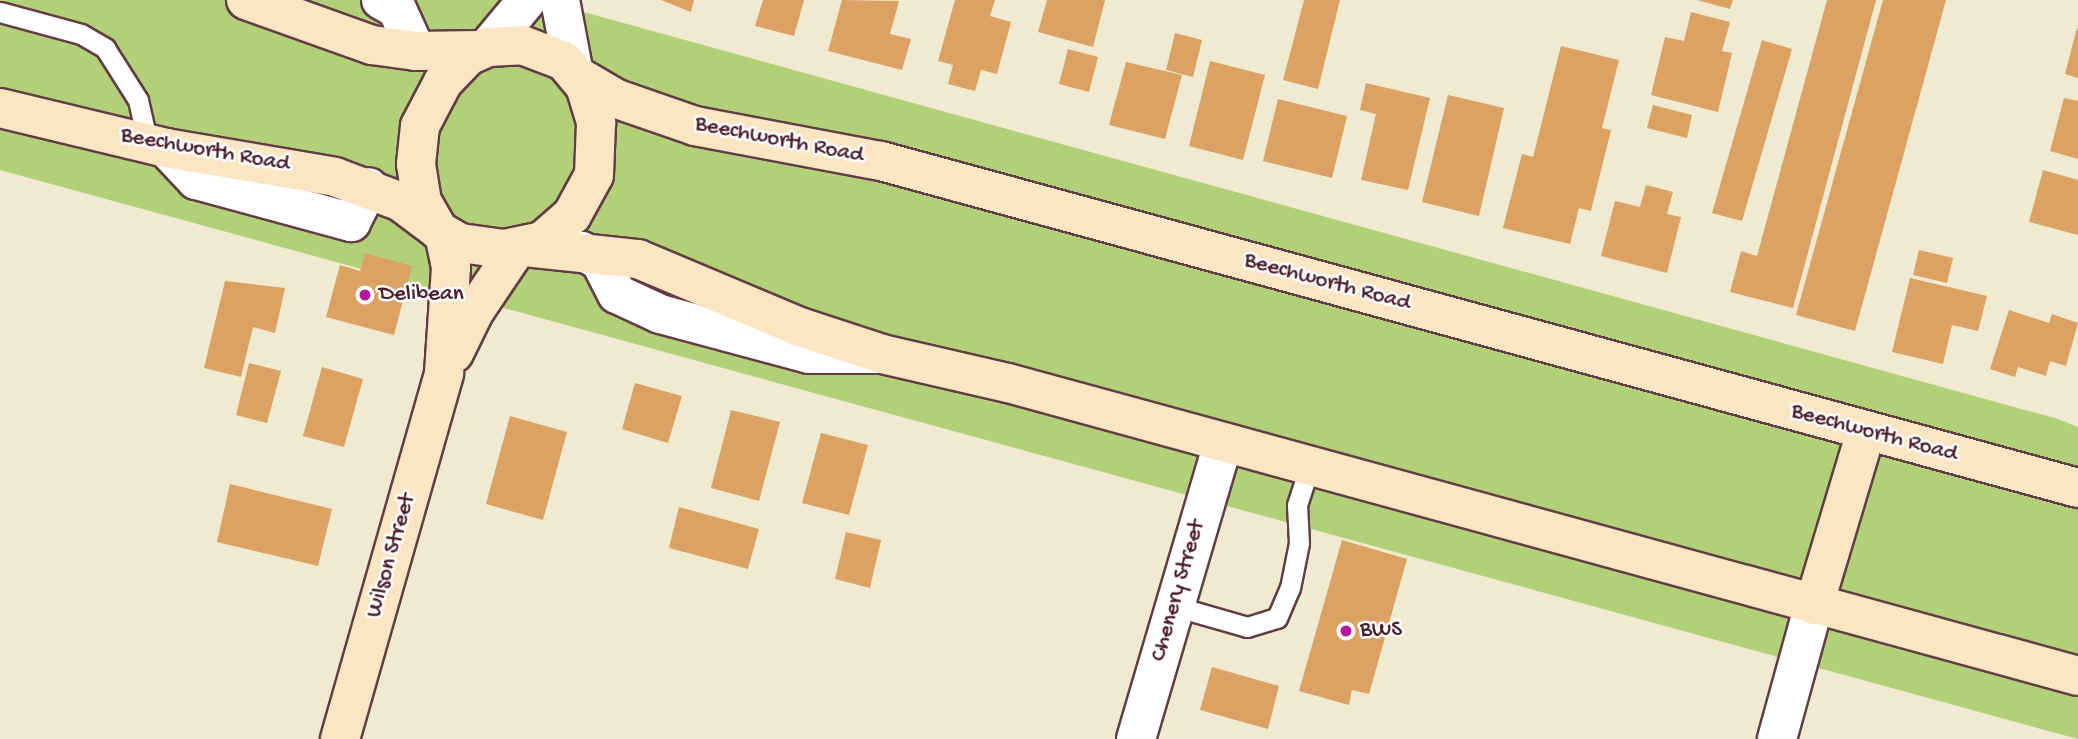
<!DOCTYPE html>
<style>
body{margin:0}
#map{position:relative;width:2078px;height:739px;overflow:hidden;background:#efead0;font-family:"Gochi Hand",sans-serif}
div>[style]{position:absolute}
[style*='--x']{left:calc(var(--x)*1px);top:calc(var(--y)*1px);width:calc(var(--w)*1px);rotate:calc(var(--a)*1deg)}
.green>*{inset:0;background:#b2d077}
.building>*{inset:0;background:#dba263}
.roads{filter:drop-shadow(2px 0 #633d44) drop-shadow(-2px 0 #633d44) drop-shadow(0 2px #633d44) drop-shadow(0 -2px #633d44)}
.lane>*{height:19px;margin:-9.5px;padding:0 9.5px;transform-origin:9.5px;border-radius:9.5px;background:#fff}
.street>*{height:38px;margin:-19px;padding:0 19px;transform-origin:19px;border-radius:19px;background:#fff}
.secondary>*{height:38px;margin:-19px;padding:0 19px;transform-origin:19px;border-radius:19px;background:#fbe6c4}
.dots>*{width:19px;height:19px;translate:-50% -50%;box-sizing:border-box;border:4px solid #fff;border-radius:50%}
span{translate:-50% -50%;white-space:nowrap;text-align:center;line-height:1.15;-webkit-text-stroke:5px #fff;paint-order:stroke}
.street-label{font-size:23px;color:#4a1f2b}
.poi-label{font-size:23px;color:#4a1f2b}
.left{translate:0 -50%;text-align:left}
</style>
<div id="map">
<div class="green">
<div style="clip-path:polygon(0 0,540px 0,2058px 419px,2078px 427px,2078px 739px,0 170px)"></div>
</div>
<div class="building">
<div style="clip-path:polygon(661px 0,694px 0,691px 12px)"></div>
<div style="clip-path:polygon(763px 0,804px 0,794px 36px,755px 26px)"></div>
<div style="clip-path:polygon(842px 0,899px 1px,890px 34px,911px 39px,902px 70px,828px 51px)"></div>
<div style="clip-path:polygon(955px 0,995px 0,990px 16px,1011px 22px,997px 74px,981px 70px,975px 91px,948px 84px,953px 65px,938px 61px)"></div>
<div style="clip-path:polygon(1047px 0,1105px 0,1093px 47px,1038px 32px)"></div>
<div style="clip-path:polygon(1304px 0,1340px 0,1318px 89px,1283px 80px)"></div>
<div style="clip-path:polygon(1697px 0,1733px 0,1730px 9px)"></div>
<div style="clip-path:polygon(1827px 0,1876px 0,1793px 308px,1730px 292px,1741px 251px,1757px 256px)"></div>
<div style="clip-path:polygon(1883px 0,1946px 0,1855px 331px,1796px 315px)"></div>
<div style="clip-path:polygon(1691px 12px,1730px 22px,1722px 51px,1732px 53px,1718px 112px,1651px 95px,1665px 37px,1684px 41px)"></div>
<div style="clip-path:polygon(2077px 28px,2078px 28px,2078px 78px,2065px 74px)"></div>
<div style="clip-path:polygon(1175px 33px,1202px 40px,1193px 77px,1166px 70px)"></div>
<div style="clip-path:polygon(1762px 40px,1792px 49px,1742px 221px,1712px 213px)"></div>
<div style="clip-path:polygon(1561px 46px,1619px 60px,1602px 128px,1611px 130px,1591px 211px,1579px 208px,1570px 244px,1503px 228px,1522px 154px,1533px 157px)"></div>
<div style="clip-path:polygon(1068px 49px,1098px 57px,1089px 92px,1059px 84px)"></div>
<div style="clip-path:polygon(1210px 61px,1265px 75px,1243px 160px,1189px 146px)"></div>
<div style="clip-path:polygon(1126px 62px,1182px 75px,1165px 139px,1109px 125px)"></div>
<div style="clip-path:polygon(1366px 83px,1430px 98px,1408px 190px,1361px 180px,1376px 114px,1360px 110px)"></div>
<div style="clip-path:polygon(1448px 95px,1504px 108px,1479px 216px,1422px 202px)"></div>
<div style="clip-path:polygon(2064px 98px,2078px 101px,2078px 159px,2050px 151px)"></div>
<div style="clip-path:polygon(1278px 99px,1347px 116px,1332px 178px,1263px 161px)"></div>
<div style="clip-path:polygon(1653px 105px,1692px 115px,1687px 138px,1647px 128px)"></div>
<div style="clip-path:polygon(2043px 170px,2078px 180px,2078px 235px,2029px 222px)"></div>
<div style="clip-path:polygon(1646px 185px,1673px 192px,1667px 214px,1681px 217px,1667px 273px,1601px 256px,1615px 201px,1640px 207px)"></div>
<div style="clip-path:polygon(1919px 250px,1953px 258px,1947px 283px,1913px 275px)"></div>
<div style="clip-path:polygon(365px 253px,412px 266px,394px 335px,326px 317px,340px 265px,360px 271px)"></div>
<div style="clip-path:polygon(1910px 278px,1987px 296px,1978px 331px,1952px 325px,1943px 364px,1892px 352px)"></div>
<div style="clip-path:polygon(225px 281px,285px 288px,275px 333px,253px 327px,241px 377px,204px 368px)"></div>
<div style="clip-path:polygon(2009px 310px,2049px 323px,2052px 314px,2078px 323px,2066px 366px,2050px 361px,2046px 376px,2018px 367px,2015px 377px,1990px 369px)"></div>
<div style="clip-path:polygon(249px 363px,281px 371px,267px 423px,236px 415px)"></div>
<div style="clip-path:polygon(322px 367px,363px 379px,344px 447px,303px 436px)"></div>
<div style="clip-path:polygon(635px 383px,682px 396px,668px 443px,622px 429px)"></div>
<div style="clip-path:polygon(731px 410px,780px 422px,759px 501px,711px 488px)"></div>
<div style="clip-path:polygon(510px 416px,567px 432px,543px 520px,486px 504px)"></div>
<div style="clip-path:polygon(821px 433px,868px 445px,849px 515px,802px 503px)"></div>
<div style="clip-path:polygon(230px 484px,332px 509px,318px 566px,217px 542px)"></div>
<div style="clip-path:polygon(679px 507px,759px 529px,748px 569px,669px 548px)"></div>
<div style="clip-path:polygon(846px 532px,881px 540px,870px 588px,835px 579px)"></div>
<div style="clip-path:polygon(1342px 540px,1407px 559px,1369px 694px,1352px 690px,1349px 705px,1299px 691px)"></div>
<div style="clip-path:polygon(1212px 667px,1279px 686px,1268px 729px,1200px 710px)"></div>
</div>
<div class="roads">
<div class="lane">
<div style="--x:0;--y:12;--w:84;--a:15.2"></div>
<div style="--x:81;--y:34;--w:28;--a:30"></div>
<div style="--x:105;--y:48;--w:62;--a:57.6"></div>
<div style="--x:138;--y:100;--w:45;--a:77.2"></div>
<div style="--x:1174;--y:606;--w:76;--a:16"></div>
<div style="--x:1247;--y:627;--w:31;--a:-17"></div>
<div style="--x:1277;--y:618;--w:33;--a:-67"></div>
<div style="--x:1290;--y:588;--w:46;--a:-78.7"></div>
<div style="--x:1299;--y:543;--w:38;--a:-93"></div>
<div style="--x:1297;--y:505;--w:39;--a:-72"></div>
</div>
<div class="street">
<div style="--x:381;--y:0;--w:18;--a:29"></div>
<div style="--x:397;--y:9;--w:46;--a:65.7"></div>
<div style="--x:560;--y:0;--w:70;--a:79.3"></div>
<div style="--x:488;--y:47;--w:61;--a:-50.3"></div>
<div style="--x:166;--y:148;--w:44;--a:46.8"></div>
<div style="--x:196;--y:180;--w:161;--a:15.2"></div>
<div style="--x:351;--y:222;--w:39;--a:-63"></div>
<div style="--x:582;--y:251;--w:21;--a:29"></div>
<div style="--x:600;--y:261;--w:37;--a:63"></div>
<div style="--x:617;--y:294;--w:47;--a:24.9"></div>
<div style="--x:660;--y:314;--w:154;--a:15"></div>
<div style="--x:809;--y:354;--w:68;--a:0"></div>
<div style="--x:1136;--y:739;--w:309;--a:-73.6"></div>
<div style="--x:1777;--y:739;--w:139;--a:-74.6"></div>
</div>
<div class="secondary">
<div style="--x:246;--y:0;--w:134;--a:19.7"></div>
<div style="--x:372;--y:45;--w:44;--a:7.8"></div>
<div style="--x:416;--y:51;--w:63;--a:-0.9"></div>
<div style="--x:522;--y:45;--w:45;--a:20.9"></div>
<div style="--x:564;--y:61;--w:33;--a:50"></div>
<div style="--x:585;--y:86;--w:39;--a:73"></div>
<div style="--x:596;--y:123;--w:52;--a:92.2"></div>
<div style="--x:594;--y:175;--w:46;--a:118.8"></div>
<div style="--x:572;--y:215;--w:40;--a:139"></div>
<div style="--x:542;--y:241;--w:39;--a:168"></div>
<div style="--x:504;--y:249;--w:44;--a:-172.2"></div>
<div style="--x:460;--y:243;--w:24;--a:-150"></div>
<div style="--x:439;--y:231;--w:34;--a:-120"></div>
<div style="--x:422;--y:202;--w:38;--a:-99"></div>
<div style="--x:416;--y:164;--w:38;--a:-84"></div>
<div style="--x:420;--y:126;--w:50;--a:-62.4"></div>
<div style="--x:443;--y:82;--w:36;--a:-46"></div>
<div style="--x:468;--y:56;--w:22;--a:-24"></div>
<div style="--x:488;--y:47;--w:34;--a:-3"></div>
<div style="--x:579;--y:77;--w:44;--a:30.1"></div>
<div style="--x:617;--y:99;--w:83;--a:19.1"></div>
<div style="--x:695;--y:126;--w:189;--a:10.7"></div>
<div style="--x:881;--y:161;--w:1241;--a:15.28"></div>
<div style="--x:0;--y:108;--w:171;--a:13.5"></div>
<div style="--x:166;--y:148;--w:171;--a:9.7"></div>
<div style="--x:335;--y:177;--w:71;--a:20.7"></div>
<div style="--x:401;--y:202;--w:45;--a:36.9"></div>
<div style="--x:525;--y:247;--w:114;--a:6.1"></div>
<div style="--x:638;--y:259;--w:176;--a:22.8"></div>
<div style="--x:800;--y:327;--w:86;--a:18.2"></div>
<div style="--x:882;--y:354;--w:129;--a:13"></div>
<div style="--x:1008;--y:383;--w:1109;--a:15.31"></div>
<div style="--x:454;--y:353;--w:46;--a:-64"></div>
<div style="--x:474;--y:312;--w:77;--a:-56.1"></div>
<div style="--x:1814;--y:605;--w:181;--a:-73.3"></div>
<div style="--x:340;--y:739;--w:380;--a:-74.1"></div>
<div style="--x:444;--y:373;--w:106;--a:-86.2"></div>
<div style="--x:451;--y:267;--w:33;--a:-102"></div>
</div>
</div>
<div class="dots">
<div style="left:365px;top:295px;background:#b5179e"></div>
<div style="left:1346px;top:631px;background:#b5179e"></div>
</div>
<div class="street-label">
<span style="left:779px;top:141px;rotate:11deg">Beechworth Road</span>
<span style="left:205px;top:151px;rotate:10deg">Beechworth Road</span>
<span style="left:1327px;top:283px;rotate:15deg">Beechworth Road</span>
<span style="left:1874px;top:434px;rotate:15deg">Beechworth Road</span>
<span style="left:392px;top:556px;rotate:-74deg">Wilson Street</span>
<span style="left:1179px;top:591px;rotate:-74deg">Chenery Street</span>
</div>
<div class="poi-label">
<span class="left" style="left:379px;top:295px">Delibean</span>
<span class="left" style="left:1360px;top:631px">BWS</span>
</div>
</div>
